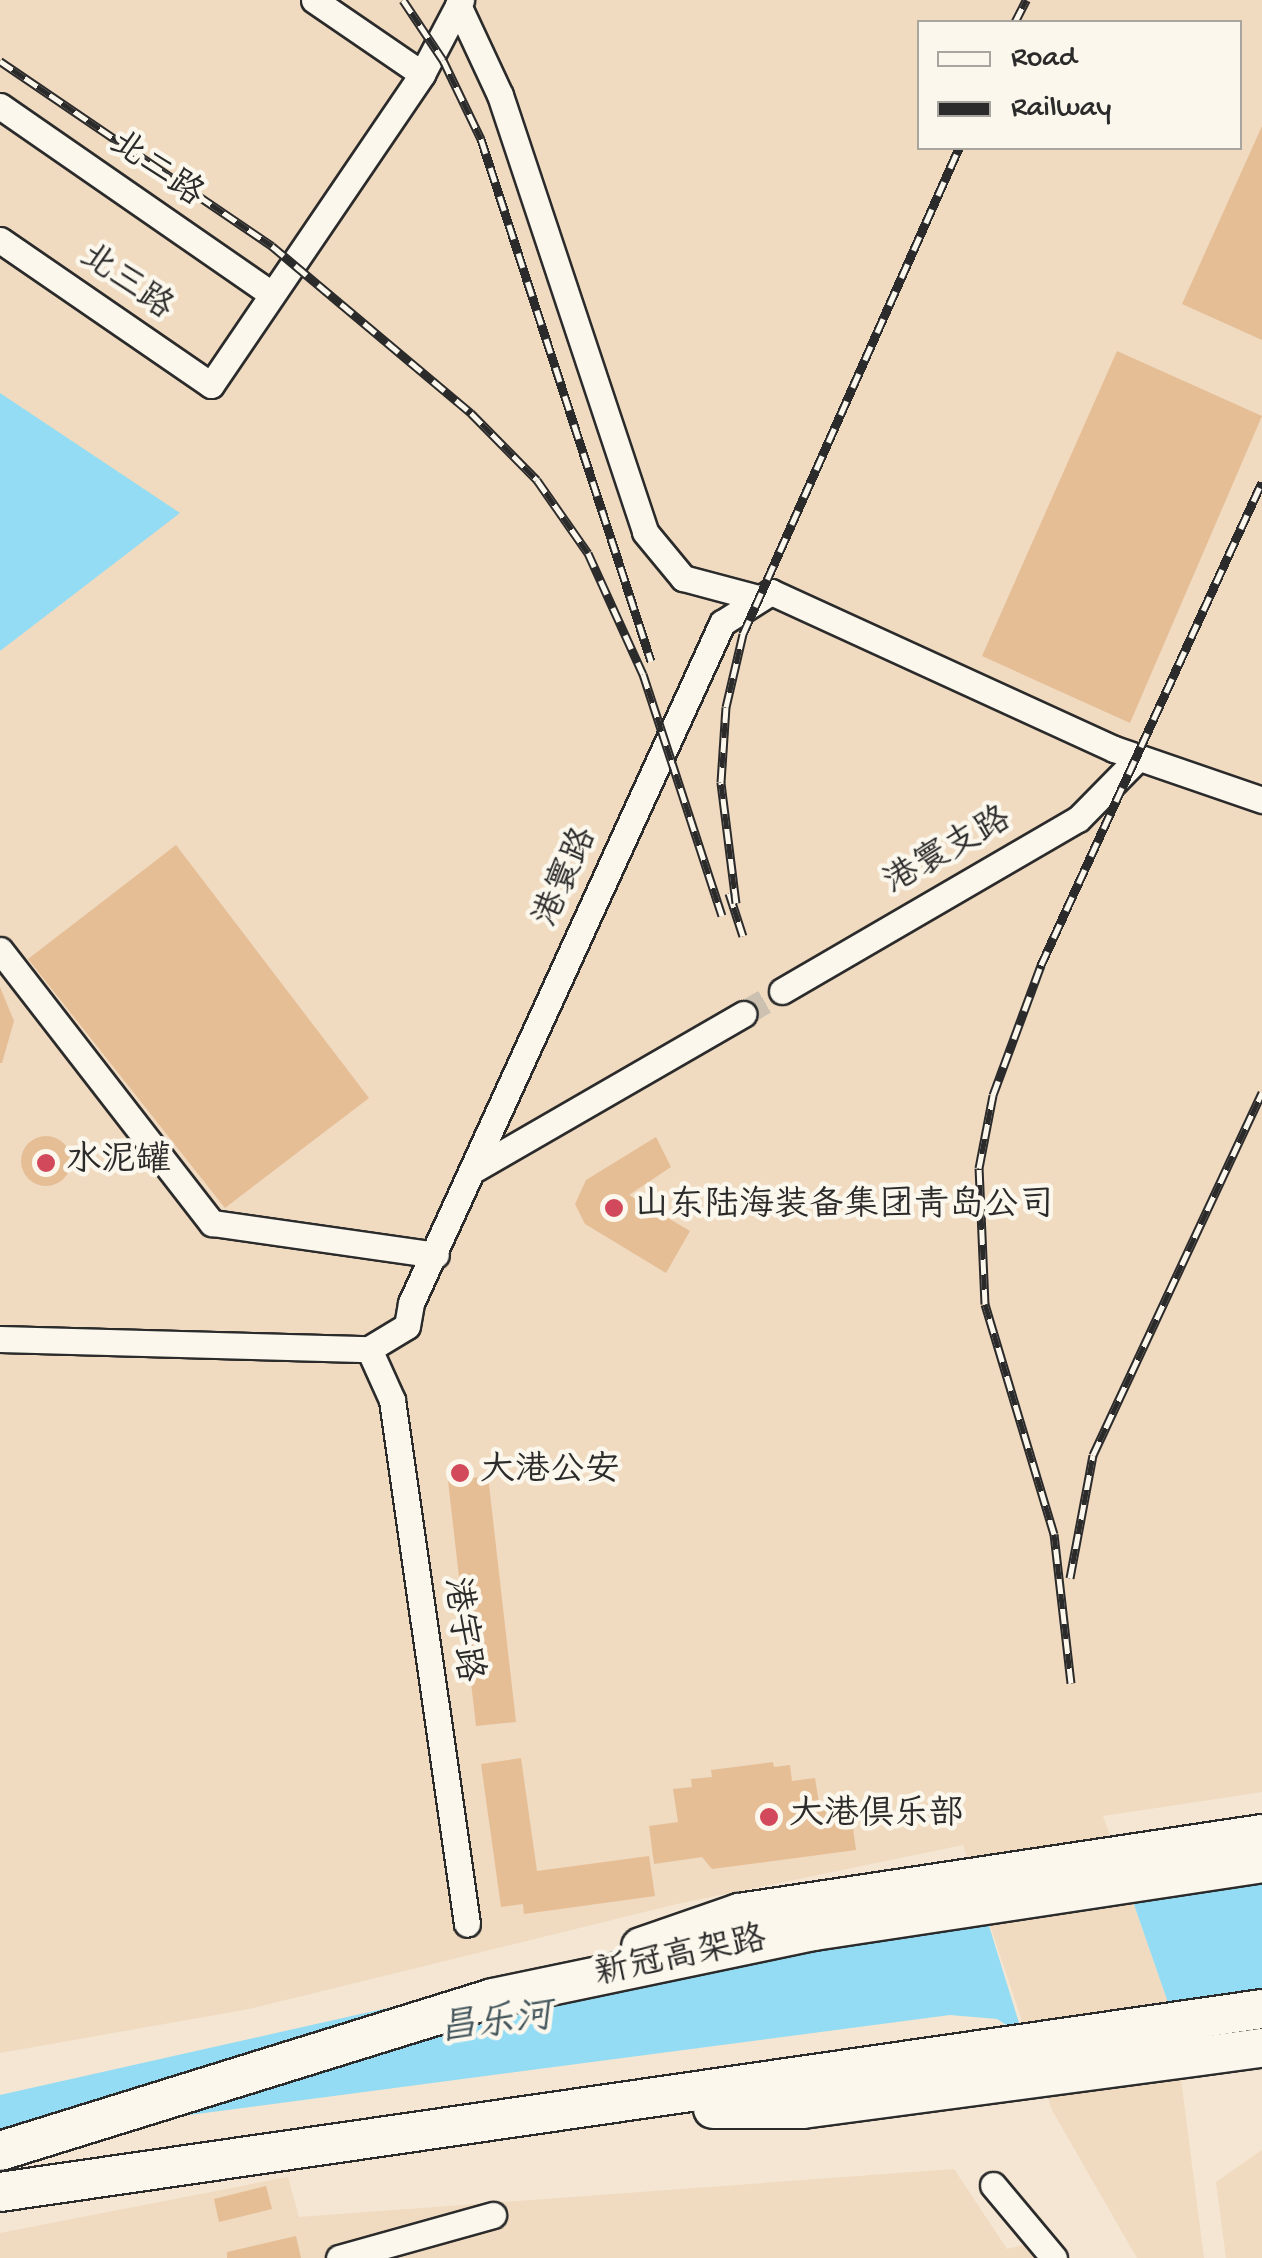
<!DOCTYPE html>
<meta charset="utf-8">
<style>
body{margin:0}
#map{position:relative;width:1262px;height:2258px;overflow:hidden;background:#f4e6d2;font-family:"Gochi Hand","LXGW WenKai TC",sans-serif}
div>[style]{position:absolute}
[style*='--x']{left:calc(var(--x)*1px);top:calc(var(--y)*1px);width:calc(var(--w)*1px);rotate:calc(var(--a)*1deg)}
.built>*{inset:0;background:#f0dac0}
.water>*{inset:0;background:#93dcf4}
.building>*{inset:0;background:#e5be96}
.round{border-radius:50%}
.minor-tunnel>*{height:25px;margin-top:-12.5px;transform-origin:0;background:repeating-linear-gradient(90deg,#ccc1b1 0 25px,transparent 0 37px)}
.roads{filter:drop-shadow(2px 0 #2b2b2b) drop-shadow(-2px 0 #2b2b2b) drop-shadow(0 2px #2b2b2b) drop-shadow(0 -2px #2b2b2b)}
.minor>*{height:25px;margin:-12.5px;padding:0 12.5px;transform-origin:12.5px;border-radius:12.5px;background:#fbf7ec}
.highway>*{height:38px;margin:-19px;padding:0 19px;transform-origin:19px;border-radius:19px;background:#fbf7ec}
.rail>*{height:9px;margin-top:-4.5px;transform-origin:0;background:repeating-linear-gradient(90deg,#fbf7ec 0 15px,#2b2b2b 0 30px);box-sizing:border-box;border-block:2px solid #2b2b2b}
.dots>*{width:28px;height:28px;translate:-50% -50%;box-sizing:border-box;border:5px solid #fbf7ec;border-radius:50%}
span{translate:-50% -50%;white-space:nowrap;text-align:center;line-height:1.15;-webkit-text-stroke:9px #fbf7ec;paint-order:stroke}
.street-label{font-size:35px;color:#2b2b2b}
.poi-label{font-size:35px;color:#2b2b2b}
.left{translate:0 -50%;text-align:left}
.water-label{font-size:38px;color:#45575d;font-style:italic}
.legend{position:absolute;left:917px;top:20px;width:325px;height:130px;box-sizing:border-box;background:#fbf7ec;border:2px solid #a8a59f;margin:0;padding:12px 18px;list-style:none;font-size:30px;color:#2b2b2b}
.legend li{display:flex;align-items:center;gap:20px;height:50px}
.legend b{width:50px;border:2px solid #a8a59f}
</style>
<div id="map">
<div class="built">
<div style="clip-path:polygon(evenodd,0 0,1262px 0,1262px 1792px,1103px 1816px,1173px 2017px,1204px 2258px,1137px 2258px,1052px 2110px,963px 1845px,677px 1904px,249px 2009px,0 2053px,0 651px,179px 513px,0 393px,0 0,920px 22px,1240px 22px,1240px 148px,920px 148px,920px 22px)"></div>
<div style="clip-path:polygon(1262px 2150px,1262px 2258px,1226px 2258px,1216px 2182px)"></div>
<div style="clip-path:polygon(954px 2169px,1007px 2249px,1035px 2242px,1039px 2258px,0 2258px,0 2233px,288px 2177px,299px 2217px)"></div>
</div>
<div class="water">
<div style="clip-path:polygon(0 393px,180px 513px,0 651px)"></div>
<div style="clip-path:polygon(1262px 1874px,1262px 2004px,1173px 2017px,1130px 1893px)"></div>
<div style="clip-path:polygon(986px 1916px,1023px 2036px,997px 2019px,950px 2015px,174px 2117px,0 2156px,0 2095px,552px 1971px)"></div>
</div>
<div class="building">
<div style="clip-path:polygon(1262px 126px,1262px 340px,1182px 304px)"></div>
<div style="clip-path:polygon(1117px 351px,1262px 416px,1130px 723px,982px 656px)"></div>
<div style="clip-path:polygon(176px 845px,369px 1098px,225px 1208px,28px 959px)"></div>
<div style="clip-path:polygon(0 987px,14px 1021px,2px 1063px,0 1063px)"></div>
<div class="round" style="left:21px;top:1136px;width:50px;height:50px"></div>
<div style="clip-path:polygon(656px 1137px,671px 1167px,629px 1195px,690px 1231px,666px 1273px,585px 1224px,575px 1204px,586px 1180px)"></div>
<div style="clip-path:polygon(488px 1476px,516px 1722px,476px 1726px,448px 1481px)"></div>
<div style="clip-path:polygon(521px 1758px,537px 1871px,649px 1856px,655px 1896px,524px 1914px,523px 1904px,501px 1907px,481px 1764px)"></div>
<div style="clip-path:polygon(773px 1762px,774px 1767px,790px 1765px,792px 1781px,815px 1778px,819px 1803px,849px 1799px,856px 1850px,712px 1869px,702px 1857px,654px 1864px,649px 1826px,678px 1822px,673px 1789px,692px 1787px,691px 1779px,712px 1777px,711px 1770px)"></div>
<div style="clip-path:polygon(266px 2186px,272px 2209px,219px 2222px,214px 2199px)"></div>
<div style="clip-path:polygon(296px 2236px,301px 2258px,227px 2258px,227px 2252px)"></div>
</div>
<div class="minor-tunnel">
<div style="--x:743;--y:1014;--w:45;--a:-30.5"></div>
</div>
<div class="roads">
<div class="minor">
<div style="--x:314;--y:0;--w:131;--a:34.4"></div>
<div style="--x:458;--y:5;--w:99;--a:65"></div>
<div style="--x:500;--y:95;--w:460;--a:71.6"></div>
<div style="--x:645;--y:532;--w:60;--a:50.4"></div>
<div style="--x:683;--y:578;--w:78;--a:14.9"></div>
<div style="--x:0;--y:106;--w:328;--a:34.7"></div>
<div style="--x:0;--y:240;--w:256;--a:34.5"></div>
<div style="--x:211;--y:385;--w:376;--a:-55.8"></div>
<div style="--x:422;--y:74;--w:84;--a:-62.2"></div>
<div style="--x:0;--y:950;--w:346;--a:52.2"></div>
<div style="--x:212;--y:1223;--w:226;--a:8.1"></div>
<div style="--x:782;--y:991;--w:342;--a:-30.2"></div>
<div style="--x:1078;--y:819;--w:84;--a:-45.5"></div>
<div style="--x:475;--y:1169;--w:310;--a:-30"></div>
<div style="--x:0;--y:1339;--w:369;--a:1.6"></div>
<div style="--x:369;--y:1349;--w:44;--a:-31.2"></div>
<div style="--x:407;--y:1326;--w:23;--a:-80"></div>
<div style="--x:411;--y:1303;--w:748;--a:-65.42"></div>
<div style="--x:722;--y:623;--w:58;--a:-32.3"></div>
<div style="--x:771;--y:592;--w:377;--a:24.6"></div>
<div style="--x:1114;--y:749;--w:157;--a:19"></div>
<div style="--x:369;--y:1349;--w:56;--a:65.7"></div>
<div style="--x:392;--y:1400;--w:529;--a:81.85"></div>
<div style="--x:993;--y:2185;--w:95;--a:50.1"></div>
<div style="--x:339;--y:2258;--w:160;--a:-15.6"></div>
</div>
<div class="highway">
<div style="--x:641;--y:1947;--w:104;--a:-19.1"></div>
<div style="--x:739;--y:1913;--w:529;--a:-8.59"></div>
<div style="--x:713;--y:2109;--w:90;--a:0"></div>
<div style="--x:803;--y:2109;--w:463;--a:-7.6"></div>
<div style="--x:0;--y:2151;--w:516;--a:-17.24"></div>
<div style="--x:493;--y:1998;--w:327;--a:-11.8"></div>
<div style="--x:813;--y:1931;--w:454;--a:-8.6"></div>
<div style="--x:0;--y:2192;--w:1275;--a:-8.25"></div>
</div>
</div>
<div class="rail">
<div style="--x:403;--y:0;--w:72;--a:56.3"></div>
<div style="--x:443;--y:60;--w:88;--a:64.3"></div>
<div style="--x:481;--y:139;--w:549;--a:71.96"></div>
<div style="--x:1015;--y:22;--w:25;--a:-63"></div>
<div style="--x:0;--y:61;--w:329;--a:34.2"></div>
<div style="--x:272;--y:246;--w:260;--a:40"></div>
<div style="--x:471;--y:413;--w:94;--a:45.4"></div>
<div style="--x:537;--y:480;--w:89;--a:55.1"></div>
<div style="--x:588;--y:553;--w:133;--a:65.6"></div>
<div style="--x:643;--y:674;--w:254;--a:71.9"></div>
<div style="--x:729;--y:893;--w:45;--a:72"></div>
<div style="--x:736;--y:903;--w:122;--a:-97.1"></div>
<div style="--x:721;--y:782;--w:75;--a:-86.2"></div>
<div style="--x:726;--y:707;--w:75;--a:-76.9"></div>
<div style="--x:743;--y:634;--w:532;--a:-66.04"></div>
<div style="--x:1070;--y:1578;--w:125;--a:-79.4"></div>
<div style="--x:1093;--y:1455;--w:400;--a:-65"></div>
<div style="--x:1071;--y:1683;--w:150;--a:-96.5"></div>
<div style="--x:1054;--y:1534;--w:240;--a:-106.7"></div>
<div style="--x:985;--y:1304;--w:136;--a:-92.5"></div>
<div style="--x:979;--y:1168;--w:74;--a:-79.1"></div>
<div style="--x:993;--y:1095;--w:139;--a:-69.7"></div>
<div style="--x:1041;--y:965;--w:531;--a:-65.41"></div>
</div>
<div class="dots">
<div style="left:46px;top:1163px;background:#d1495b"></div>
<div style="left:614px;top:1208px;background:#d1495b"></div>
<div style="left:460px;top:1473px;background:#d1495b"></div>
<div style="left:769px;top:1817px;background:#d1495b"></div>
</div>
<div class="street-label">
<span style="left:155px;top:171px;rotate:35deg">北二路</span>
<span style="left:125px;top:284px;rotate:35deg">北三路</span>
<span style="left:949px;top:853px;rotate:-30deg">港寰支路</span>
<span style="left:568px;top:878px;rotate:-66deg">港寰路</span>
<span style="left:460px;top:1630px;rotate:82deg">港宇路</span>
<span style="left:681px;top:1959px;rotate:-12deg">新冠高架路</span>
</div>
<div class="poi-label">
<span class="left" style="left:66px;top:1163px">水泥罐</span>
<span class="left" style="left:634px;top:1208px">山东陆海装备集团青岛公司</span>
<span class="left" style="left:480px;top:1473px">大港公安</span>
<span class="left" style="left:789px;top:1817px">大港俱乐部</span>
</div>
<div class="water-label">
<span style="left:496px;top:2026px;rotate:-7deg">昌乐河</span>
</div>
<ul class="legend">
<li><b style="height:12px;background:#fbf7ec"></b>Road</li>
<li><b style="height:12px;background:#2b2b2b"></b>Railway</li>
</ul>
</div>
